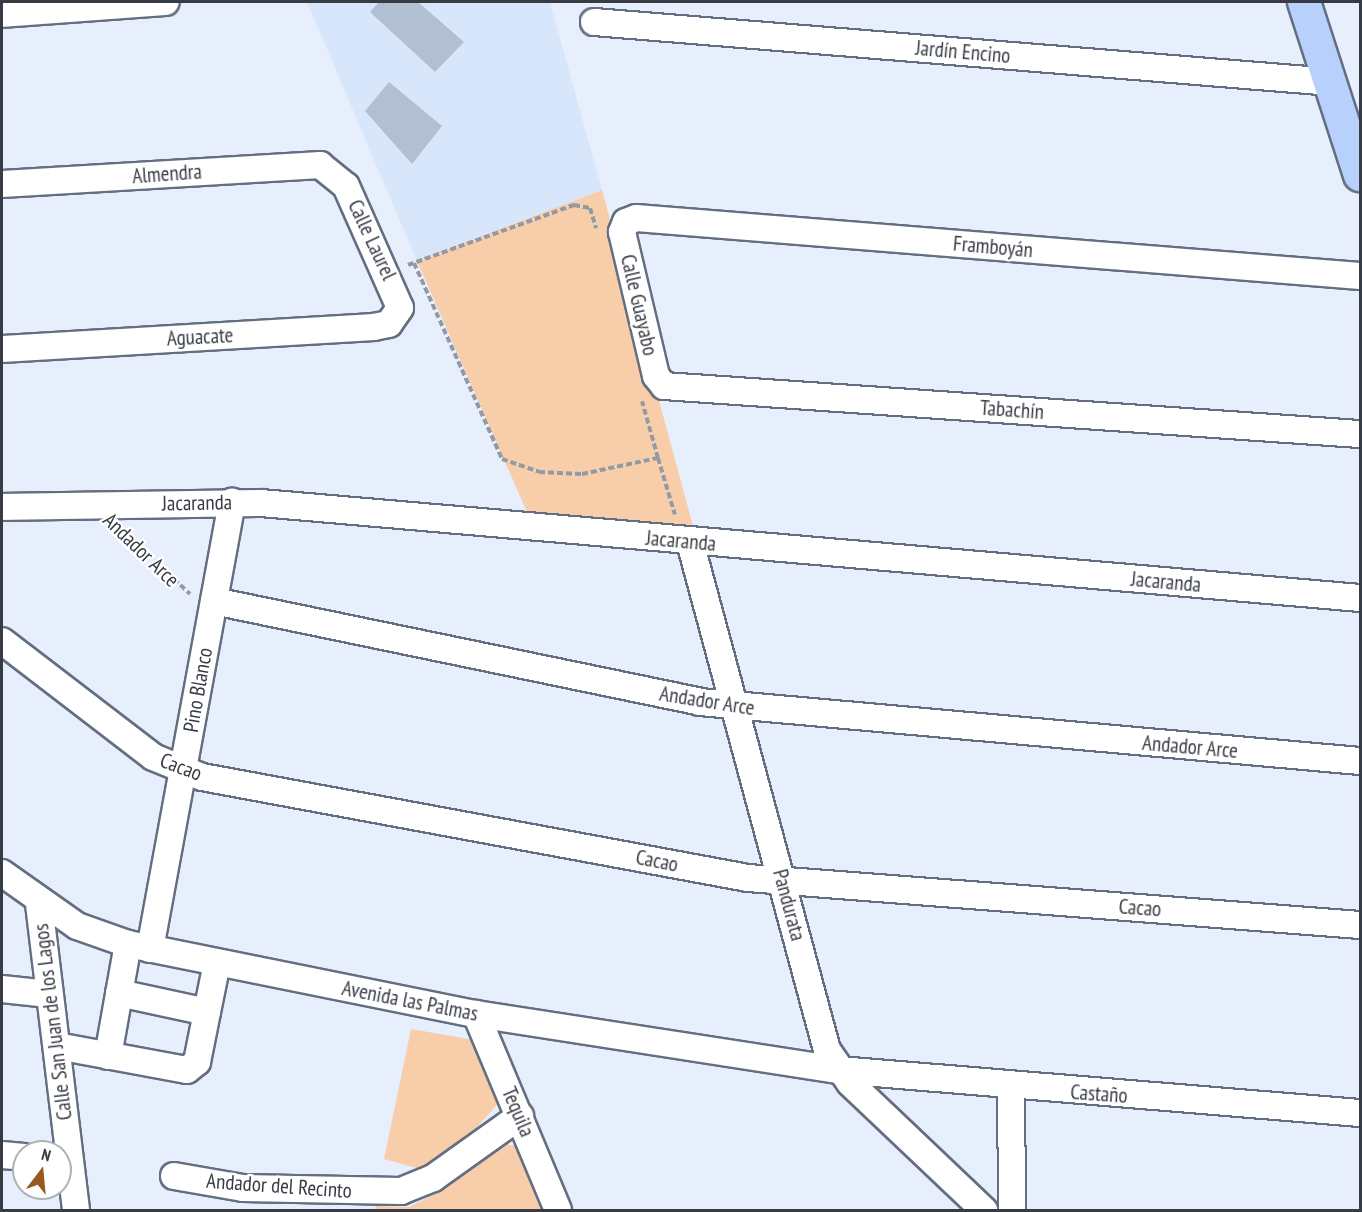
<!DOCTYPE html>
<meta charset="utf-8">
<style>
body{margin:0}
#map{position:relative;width:1362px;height:1212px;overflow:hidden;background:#e7effc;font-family:"PT Sans Narrow",sans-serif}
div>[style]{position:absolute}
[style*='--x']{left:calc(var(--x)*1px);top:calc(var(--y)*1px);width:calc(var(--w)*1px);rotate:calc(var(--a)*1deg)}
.built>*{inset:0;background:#d8e6fc}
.green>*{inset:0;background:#f8cda9}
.building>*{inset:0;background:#b2bfd3}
.path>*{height:4px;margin-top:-2px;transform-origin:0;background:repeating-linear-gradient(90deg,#939aa5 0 6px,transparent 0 9px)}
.roads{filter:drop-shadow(2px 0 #636f81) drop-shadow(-2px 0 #636f81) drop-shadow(0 2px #636f81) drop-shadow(0 -2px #636f81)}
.minor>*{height:26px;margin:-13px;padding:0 13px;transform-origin:13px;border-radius:13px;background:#fff}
.major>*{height:32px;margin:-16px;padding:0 16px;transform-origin:16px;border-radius:16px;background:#b8d1fc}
span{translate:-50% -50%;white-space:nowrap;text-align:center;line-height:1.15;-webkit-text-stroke:4.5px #fff;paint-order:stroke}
.street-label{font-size:21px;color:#373c44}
.frame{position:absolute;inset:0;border:3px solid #373c44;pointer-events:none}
.north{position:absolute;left:12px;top:1140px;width:60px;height:60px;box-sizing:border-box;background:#fff;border:2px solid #afb1b4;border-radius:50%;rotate:16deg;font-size:16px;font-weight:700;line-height:24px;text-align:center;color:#373c44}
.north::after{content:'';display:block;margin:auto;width:21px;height:27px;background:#965a1c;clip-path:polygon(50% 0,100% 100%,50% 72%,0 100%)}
</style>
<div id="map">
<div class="built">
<div style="clip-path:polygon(307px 2px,550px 2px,602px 190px,417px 261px)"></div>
</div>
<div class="green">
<div style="clip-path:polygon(602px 190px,693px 526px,530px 519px,417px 261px)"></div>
<div style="clip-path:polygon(411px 1029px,474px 1040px,501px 1100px,466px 1140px,424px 1170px,384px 1159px)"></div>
<div style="clip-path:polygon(495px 1142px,516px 1146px,544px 1210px,375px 1210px,376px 1206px,409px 1207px,437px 1193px)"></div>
</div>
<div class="building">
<div style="clip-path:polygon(379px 2px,418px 2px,464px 42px,435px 72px,370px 12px)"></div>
<div style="clip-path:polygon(389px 82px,442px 126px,412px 164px,365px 111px)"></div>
</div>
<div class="path">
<div style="--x:414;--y:263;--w:215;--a:65.8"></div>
<div style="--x:502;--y:459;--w:39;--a:19"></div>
<div style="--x:539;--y:472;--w:43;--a:2.7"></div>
<div style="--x:582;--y:474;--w:78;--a:-11.9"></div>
<div style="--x:658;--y:458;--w:59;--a:-105.7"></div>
<div style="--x:408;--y:265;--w:177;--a:-19.9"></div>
<div style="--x:574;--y:205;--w:16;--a:11"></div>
<div style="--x:590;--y:208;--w:21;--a:73"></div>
<div style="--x:658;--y:458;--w:59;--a:73.4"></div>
<div style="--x:121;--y:530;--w:94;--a:42.8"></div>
</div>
<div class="roads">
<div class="minor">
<div style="--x:2;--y:14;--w:164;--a:-4.2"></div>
<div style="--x:594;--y:22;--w:739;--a:4.65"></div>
<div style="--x:2;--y:184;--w:319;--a:-3.4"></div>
<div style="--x:320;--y:165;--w:33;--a:39"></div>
<div style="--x:346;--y:186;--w:133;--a:66.1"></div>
<div style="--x:400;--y:308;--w:19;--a:125"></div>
<div style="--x:389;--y:324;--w:15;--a:169"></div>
<div style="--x:374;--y:327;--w:373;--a:176.6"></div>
<div style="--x:1360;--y:276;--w:726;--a:-175.42"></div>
<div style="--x:636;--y:218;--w:11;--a:158"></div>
<div style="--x:626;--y:222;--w:11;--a:112"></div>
<div style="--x:622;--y:232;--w:148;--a:76.7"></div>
<div style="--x:656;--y:376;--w:13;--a:51"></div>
<div style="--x:664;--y:386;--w:698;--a:3.95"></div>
<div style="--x:2;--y:507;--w:259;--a:-0.9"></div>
<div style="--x:261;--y:503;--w:1103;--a:4.94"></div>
<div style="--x:690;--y:542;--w:526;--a:74.91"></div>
<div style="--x:827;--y:1050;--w:40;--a:55.1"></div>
<div style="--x:850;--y:1083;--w:185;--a:43.5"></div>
<div style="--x:214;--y:601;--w:496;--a:11.7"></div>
<div style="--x:700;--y:702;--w:663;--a:5.11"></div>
<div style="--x:2;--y:641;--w:190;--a:37.5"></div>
<div style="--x:153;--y:757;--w:53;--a:22.2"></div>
<div style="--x:202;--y:777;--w:555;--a:10.48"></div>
<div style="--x:748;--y:878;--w:614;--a:4.39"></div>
<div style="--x:2;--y:873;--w:92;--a:35.2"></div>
<div style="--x:77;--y:926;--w:54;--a:19.4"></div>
<div style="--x:128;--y:944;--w:355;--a:11.4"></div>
<div style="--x:476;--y:1014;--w:367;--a:8.8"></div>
<div style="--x:839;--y:1070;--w:523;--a:4.72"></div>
<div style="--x:39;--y:904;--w:308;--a:83.1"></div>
<div style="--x:150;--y:949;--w:455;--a:-79.6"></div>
<div style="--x:2;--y:989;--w:47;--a:6.1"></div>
<div style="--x:119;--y:993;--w:90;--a:12.2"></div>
<div style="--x:207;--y:1012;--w:50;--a:-78.5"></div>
<div style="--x:476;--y:1014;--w:212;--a:67.3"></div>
<div style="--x:57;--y:1046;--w:132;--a:10.5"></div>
<div style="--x:187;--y:1070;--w:13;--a:-39"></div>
<div style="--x:197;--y:1062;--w:51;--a:-78.7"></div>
<div style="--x:108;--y:1056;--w:114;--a:-79.9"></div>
<div style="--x:1011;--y:1088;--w:122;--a:89.5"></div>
<div style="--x:2;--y:1155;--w:22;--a:5"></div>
<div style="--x:174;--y:1176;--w:70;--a:9.9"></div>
<div style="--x:243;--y:1188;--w:158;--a:1.1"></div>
<div style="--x:401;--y:1191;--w:35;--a:-22"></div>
<div style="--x:433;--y:1178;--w:107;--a:-35.5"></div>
</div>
<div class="major">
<div style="--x:1304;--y:2;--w:182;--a:72.1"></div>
</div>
</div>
<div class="street-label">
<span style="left:963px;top:52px;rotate:5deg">Jardín Encino</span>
<span style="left:167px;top:174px;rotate:-4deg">Almendra</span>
<span style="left:372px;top:240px;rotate:65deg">Calle Laurel</span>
<span style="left:993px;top:247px;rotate:5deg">Framboyán</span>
<span style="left:639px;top:305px;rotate:77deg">Calle Guayabo</span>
<span style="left:200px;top:337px;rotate:-3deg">Aguacate</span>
<span style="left:1012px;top:410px;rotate:4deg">Tabachín</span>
<span style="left:197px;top:503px;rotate:-1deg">Jacaranda</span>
<span style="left:681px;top:541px;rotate:5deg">Jacaranda</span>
<span style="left:141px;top:550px;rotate:44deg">Andador Arce</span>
<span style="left:1166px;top:582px;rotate:5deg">Jacaranda</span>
<span style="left:198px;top:690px;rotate:-80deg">Pino Blanco</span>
<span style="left:707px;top:701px;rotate:9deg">Andador Arce</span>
<span style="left:1190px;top:747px;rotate:5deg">Andador Arce</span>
<span style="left:181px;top:767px;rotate:21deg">Cacao</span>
<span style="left:657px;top:861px;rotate:11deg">Cacao</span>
<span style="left:789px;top:905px;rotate:75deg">Pandurata</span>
<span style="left:1140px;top:908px;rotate:4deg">Cacao</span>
<span style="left:410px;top:1001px;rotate:11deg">Avenida las Palmas</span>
<span style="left:53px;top:1022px;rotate:-97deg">Calle San Juan de los Lagos</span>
<span style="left:1099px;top:1094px;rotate:4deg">Castaño</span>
<span style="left:518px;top:1112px;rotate:67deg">Tequila</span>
<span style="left:279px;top:1186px;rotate:4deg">Andador del Recinto</span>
</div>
<div class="frame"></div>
<div class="north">N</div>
</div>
